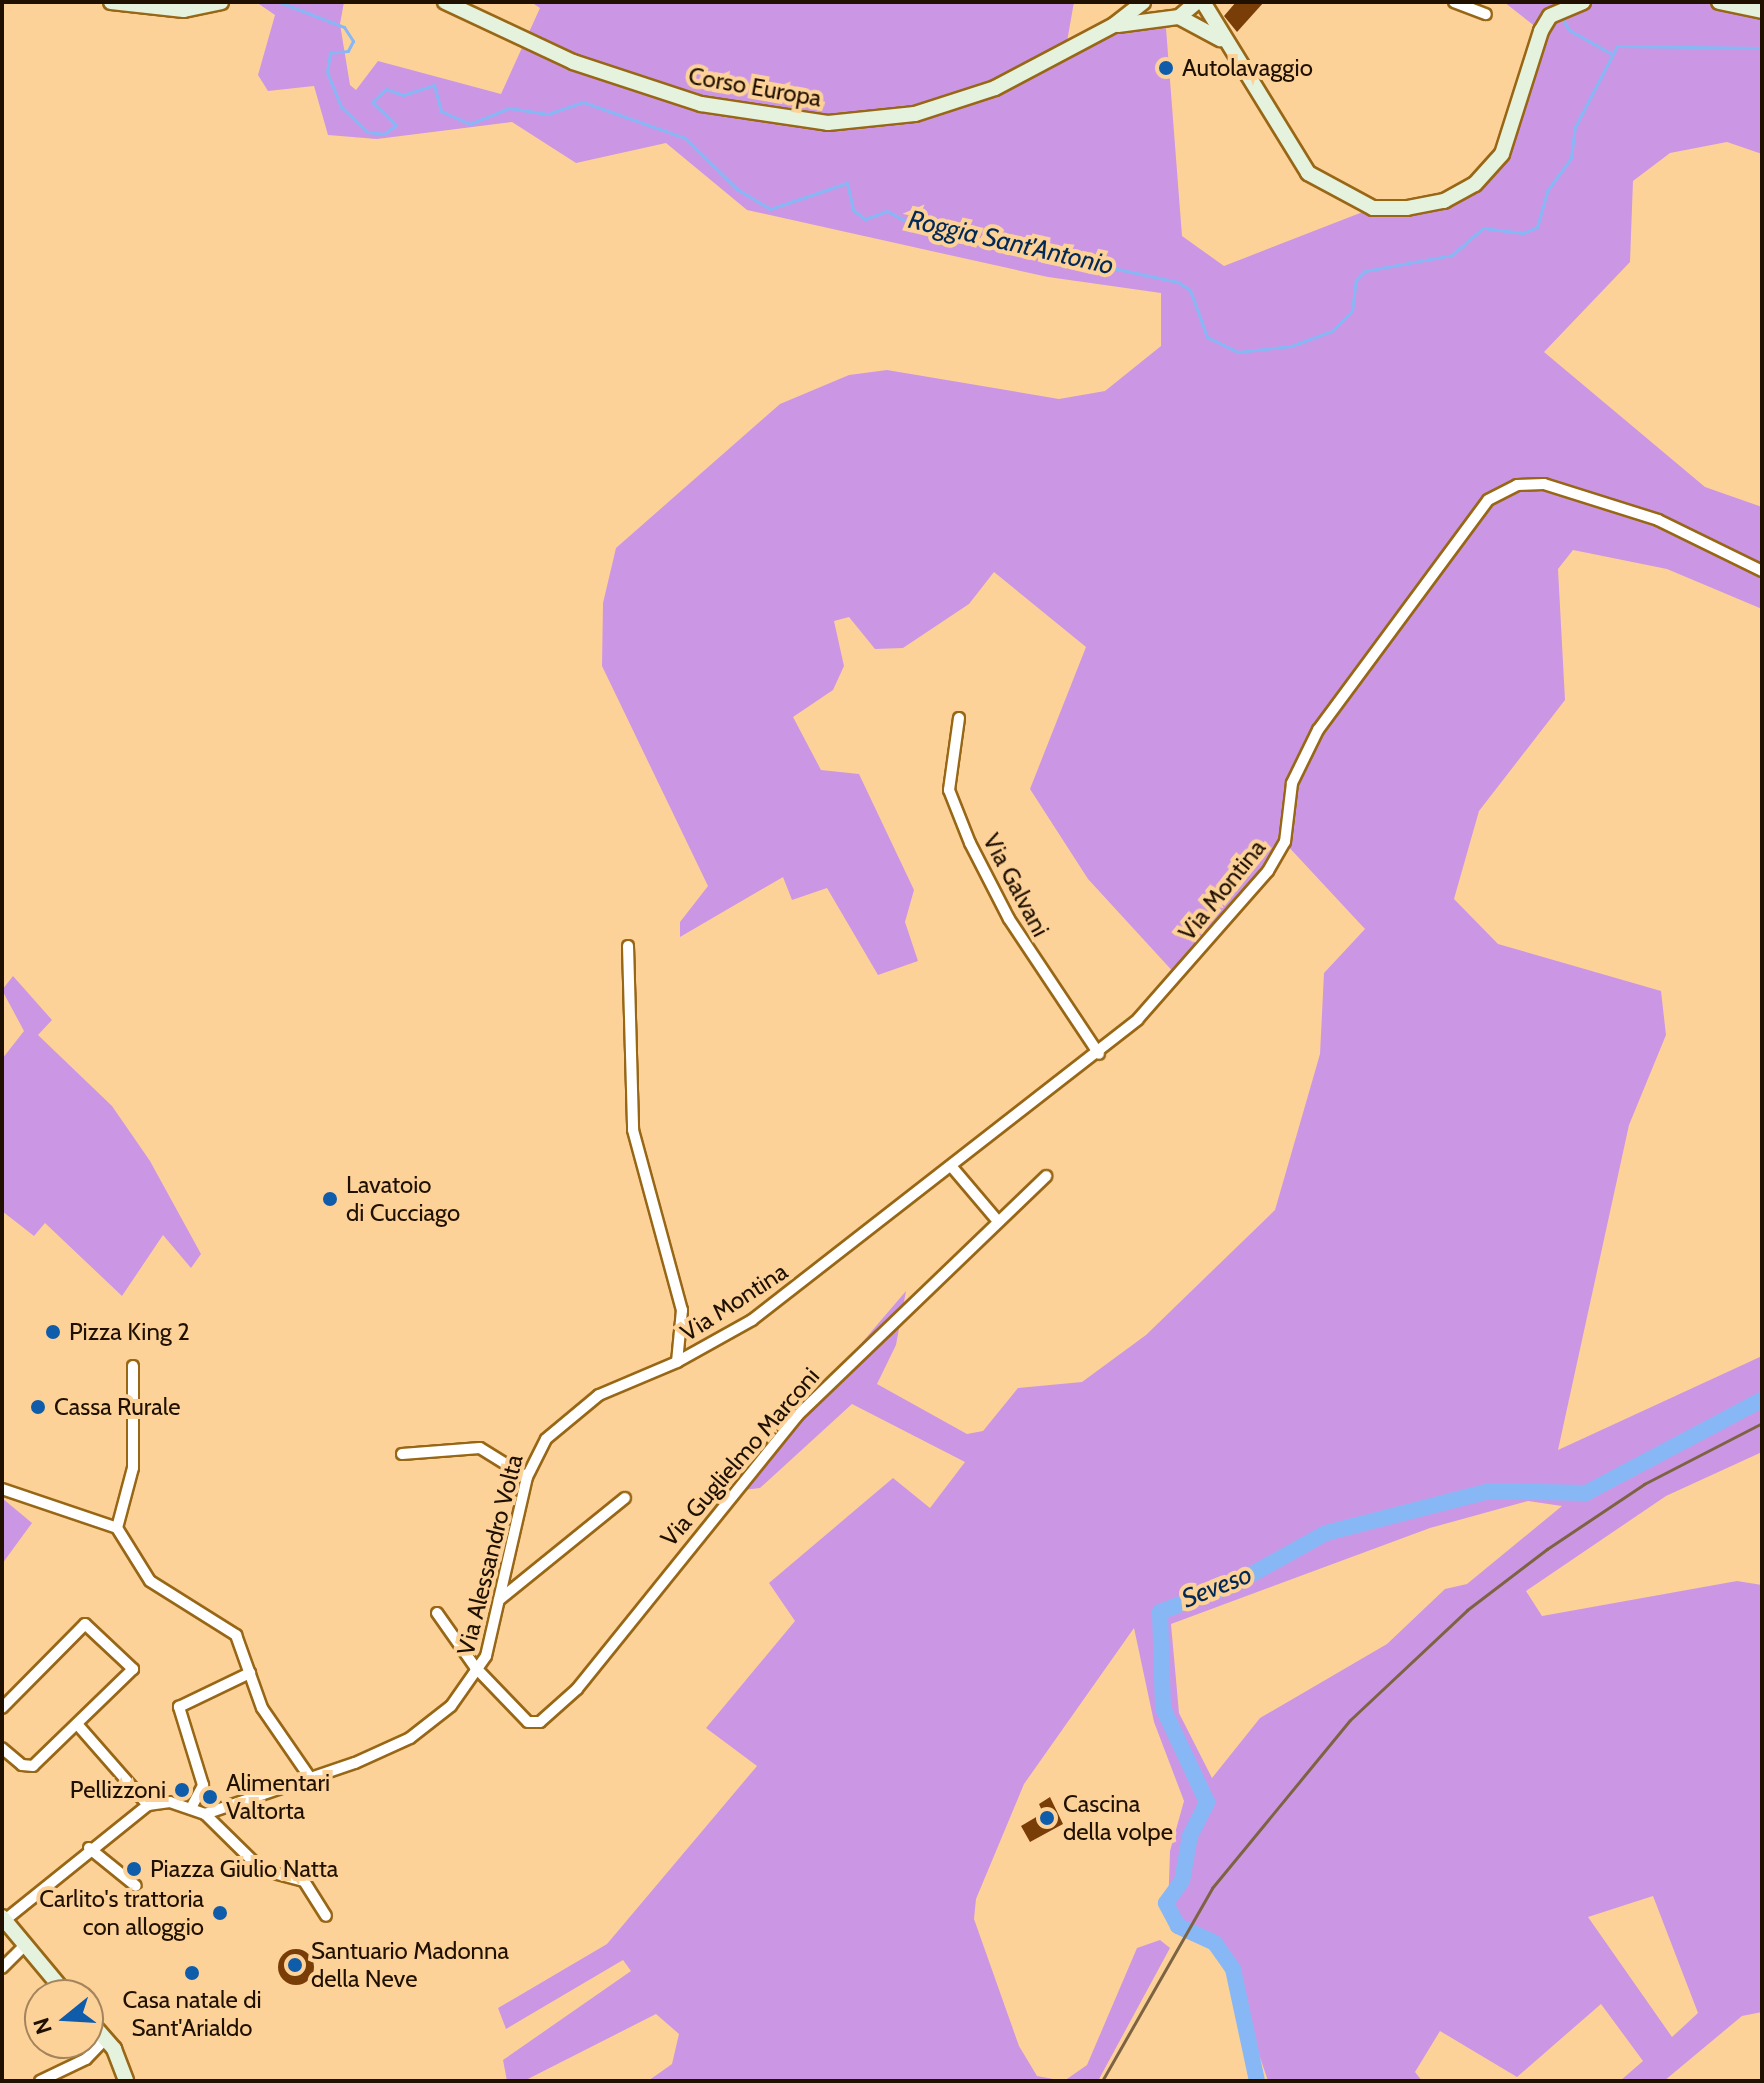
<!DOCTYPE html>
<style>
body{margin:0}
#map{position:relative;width:1764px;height:2083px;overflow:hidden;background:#fdd299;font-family:Cabin,sans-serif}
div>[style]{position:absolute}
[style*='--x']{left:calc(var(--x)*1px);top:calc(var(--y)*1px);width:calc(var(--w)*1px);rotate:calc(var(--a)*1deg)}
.green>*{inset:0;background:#cb97e4}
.stream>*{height:3px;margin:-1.5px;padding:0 1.5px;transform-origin:1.5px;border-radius:1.5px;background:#87b8f5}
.river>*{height:16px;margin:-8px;padding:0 8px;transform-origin:8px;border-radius:8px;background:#87b8f5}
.building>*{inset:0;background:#793d08}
.round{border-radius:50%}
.roads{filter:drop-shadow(2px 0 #986716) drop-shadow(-2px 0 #986716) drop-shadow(0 2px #986716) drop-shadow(0 -2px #986716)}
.minor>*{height:10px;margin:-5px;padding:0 5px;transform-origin:5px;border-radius:5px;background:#fff}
.secondary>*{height:14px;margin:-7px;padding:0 7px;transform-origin:7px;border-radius:7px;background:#e5f2dd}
.rail>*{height:3px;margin:-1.5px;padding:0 1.5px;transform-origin:1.5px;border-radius:1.5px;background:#7e6342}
.dots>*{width:22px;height:22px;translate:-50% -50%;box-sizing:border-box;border:4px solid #fdd299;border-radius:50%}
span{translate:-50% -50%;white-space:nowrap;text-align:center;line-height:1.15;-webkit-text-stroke:8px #fdd299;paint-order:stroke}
.poi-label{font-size:24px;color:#1f1000}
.left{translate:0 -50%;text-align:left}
.right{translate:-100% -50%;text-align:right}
.street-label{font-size:24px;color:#1f1000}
.water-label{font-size:26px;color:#002957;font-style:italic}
.frame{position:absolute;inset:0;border:4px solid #1f1000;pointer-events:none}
.north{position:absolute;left:24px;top:1979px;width:80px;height:80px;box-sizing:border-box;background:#fdd299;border:2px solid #a4845c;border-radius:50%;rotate:252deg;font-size:22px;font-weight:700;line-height:32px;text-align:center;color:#1f1000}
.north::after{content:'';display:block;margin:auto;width:28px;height:36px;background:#0f5cab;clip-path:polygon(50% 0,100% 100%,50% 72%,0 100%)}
</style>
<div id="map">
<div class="green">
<div style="clip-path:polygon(evenodd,256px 2px,344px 2px,340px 24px,350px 85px,356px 90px,378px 61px,501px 94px,540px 8px,531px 2px,1074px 2px,1065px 53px,1165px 15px,1182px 236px,1224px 266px,1373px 208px,1444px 201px,1502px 154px,1541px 31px,1504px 2px,1762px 2px,1762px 154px,1727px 142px,1670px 153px,1633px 181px,1630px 262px,1544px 352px,1705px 487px,1762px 507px,1762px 609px,1667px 569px,1573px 550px,1558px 569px,1565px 700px,1479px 811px,1454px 899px,1498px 944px,1661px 991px,1666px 1035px,1629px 1125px,1558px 1450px,1762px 1356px,1762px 1452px,1666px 1496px,1526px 1591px,1542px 1616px,1737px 1581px,1762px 1585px,1762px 2012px,1742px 2016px,1664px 2081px,1620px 2081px,1643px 2061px,1601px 2004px,1517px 2077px,1440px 2031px,1415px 2072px,1422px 2081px,1268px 2081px,1225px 1953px,1178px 1926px,1168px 1911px,1170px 1851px,1184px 1801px,1154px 1722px,1134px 1628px,1024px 1784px,976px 1899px,974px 1919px,1019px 2046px,1037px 2076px,1064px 2081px,1087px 2065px,1137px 1948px,1160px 1940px,1170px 1948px,1098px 2081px,648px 2081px,672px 2064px,679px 2034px,656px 2014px,524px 2081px,507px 2081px,503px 2060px,631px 1971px,623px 1960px,506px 2029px,498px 2008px,607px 1944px,757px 1766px,706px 1728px,795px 1621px,769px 1583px,893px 1478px,930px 1508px,965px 1462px,852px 1404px,760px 1488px,735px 1491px,906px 1291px,896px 1345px,877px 1384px,967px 1434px,983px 1431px,1018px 1388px,1082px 1382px,1146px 1335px,1275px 1210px,1320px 1054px,1324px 973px,1365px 929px,1285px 843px,1177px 976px,1088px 879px,1030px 789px,1086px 647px,994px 572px,969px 604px,903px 648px,875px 649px,849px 617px,834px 621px,844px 666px,833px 690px,793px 717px,821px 770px,859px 774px,914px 890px,905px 922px,918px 961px,878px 975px,827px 888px,792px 900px,783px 877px,680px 937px,680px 922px,708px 886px,602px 666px,603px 603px,616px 548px,780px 404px,849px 375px,887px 370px,1059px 399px,1105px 391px,1161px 346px,1161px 293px,1048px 277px,747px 210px,666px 143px,576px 163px,512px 122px,377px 139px,328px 135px,314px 86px,268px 91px,258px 75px,275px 15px,256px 2px,1528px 1501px,1562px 1506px,1467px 1584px,1445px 1589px,1387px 1644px,1260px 1718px,1212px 1778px,1179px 1713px,1171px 1624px,1430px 1528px,1528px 1501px,256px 2px,1653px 1896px,1698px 2013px,1672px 2037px,1588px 1917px,1653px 1896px)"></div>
<div style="clip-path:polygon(13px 976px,52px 1020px,38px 1035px,112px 1106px,150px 1161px,201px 1254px,191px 1268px,163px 1235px,122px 1296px,45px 1223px,34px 1236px,2px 1211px,2px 1059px,24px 1031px,2px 990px)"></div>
<div style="clip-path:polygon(2px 1498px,32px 1523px,2px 1564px)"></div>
</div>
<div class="stream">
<div style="--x:279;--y:2;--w:70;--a:21"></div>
<div style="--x:344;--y:27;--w:17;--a:57"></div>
<div style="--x:353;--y:41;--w:11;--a:117"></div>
<div style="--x:348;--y:51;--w:18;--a:174"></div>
<div style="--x:330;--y:53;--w:19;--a:99"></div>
<div style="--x:327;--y:72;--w:38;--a:68"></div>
<div style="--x:341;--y:107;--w:37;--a:43"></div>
<div style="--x:368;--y:132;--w:16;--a:7"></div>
<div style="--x:384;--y:134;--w:15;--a:-37"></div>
<div style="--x:396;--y:125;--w:33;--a:-136"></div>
<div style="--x:372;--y:102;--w:19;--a:-43"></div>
<div style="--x:386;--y:89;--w:18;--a:19"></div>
<div style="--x:403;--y:95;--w:33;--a:-18"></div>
<div style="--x:434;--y:85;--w:27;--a:75"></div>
<div style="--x:441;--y:111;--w:32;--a:24"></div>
<div style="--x:470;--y:124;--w:42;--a:-22.3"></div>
<div style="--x:509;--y:108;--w:39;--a:9"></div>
<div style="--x:548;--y:114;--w:37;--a:-19"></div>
<div style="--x:583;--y:102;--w:108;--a:19.4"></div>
<div style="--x:685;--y:138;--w:73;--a:44.4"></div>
<div style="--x:737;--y:189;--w:39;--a:31"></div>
<div style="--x:770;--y:209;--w:81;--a:-18.7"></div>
<div style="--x:847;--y:183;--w:28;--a:77"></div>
<div style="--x:853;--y:210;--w:15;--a:37"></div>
<div style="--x:865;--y:219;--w:23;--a:-20"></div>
<div style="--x:887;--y:211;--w:19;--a:28"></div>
<div style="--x:904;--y:220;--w:27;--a:-2"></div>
<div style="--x:931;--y:219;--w:35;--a:29"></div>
<div style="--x:962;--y:236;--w:221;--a:12"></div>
<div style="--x:1178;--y:282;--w:14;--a:34"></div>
<div style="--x:1190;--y:290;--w:50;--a:70.1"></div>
<div style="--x:1207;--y:337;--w:34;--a:26"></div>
<div style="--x:1238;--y:352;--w:53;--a:-6.5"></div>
<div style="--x:1291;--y:346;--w:44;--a:-20.1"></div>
<div style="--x:1332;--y:331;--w:28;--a:-45"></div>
<div style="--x:1352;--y:311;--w:31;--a:-83"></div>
<div style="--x:1356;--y:280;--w:13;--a:-45"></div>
<div style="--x:1365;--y:271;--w:88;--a:-10.4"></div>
<div style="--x:1452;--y:255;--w:41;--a:-41.1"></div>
<div style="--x:1483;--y:228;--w:40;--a:7.1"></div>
<div style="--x:1523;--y:233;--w:15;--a:-23"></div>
<div style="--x:1537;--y:227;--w:37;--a:-74"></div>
<div style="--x:1547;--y:191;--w:41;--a:-54"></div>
<div style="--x:1571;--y:158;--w:31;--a:-83"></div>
<div style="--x:1575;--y:127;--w:91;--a:-62.6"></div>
<div style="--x:1617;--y:46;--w:145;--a:0.8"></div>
<div style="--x:1560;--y:15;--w:17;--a:59"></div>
<div style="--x:1569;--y:30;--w:47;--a:29.3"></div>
</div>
<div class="river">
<div style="--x:1257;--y:2081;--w:115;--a:-102.1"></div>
<div style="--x:1233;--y:1969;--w:32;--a:-125"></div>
<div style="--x:1215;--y:1943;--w:41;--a:-155.3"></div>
<div style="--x:1178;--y:1926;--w:26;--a:-118"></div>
<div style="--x:1166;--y:1903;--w:27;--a:-54"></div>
<div style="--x:1182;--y:1881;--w:46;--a:-79.9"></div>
<div style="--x:1190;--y:1836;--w:38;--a:-63"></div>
<div style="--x:1207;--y:1802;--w:104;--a:-115.1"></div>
<div style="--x:1163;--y:1708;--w:96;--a:-91.8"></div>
<div style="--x:1160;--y:1612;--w:79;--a:-20.7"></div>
<div style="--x:1234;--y:1584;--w:105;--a:-29"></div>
<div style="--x:1326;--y:1533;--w:169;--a:-14.4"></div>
<div style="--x:1490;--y:1491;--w:96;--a:1.2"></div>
<div style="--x:1586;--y:1493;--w:199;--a:-27.9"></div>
</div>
<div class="building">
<div style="clip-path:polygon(1236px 2px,1264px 2px,1237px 32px,1224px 16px)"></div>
<div style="clip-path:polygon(1050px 1797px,1063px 1824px,1030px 1842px,1021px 1826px,1043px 1813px,1039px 1804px)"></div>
<div class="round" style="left:278px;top:1949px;width:36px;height:36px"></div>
</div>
<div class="roads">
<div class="minor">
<div style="--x:1454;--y:2;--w:34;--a:21"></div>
<div style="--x:959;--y:718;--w:73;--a:97.9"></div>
<div style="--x:949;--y:790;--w:57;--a:68.4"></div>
<div style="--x:970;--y:843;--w:85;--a:62.8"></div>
<div style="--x:1009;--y:919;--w:162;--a:56.3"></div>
<div style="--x:628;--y:946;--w:184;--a:88.4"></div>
<div style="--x:633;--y:1130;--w:187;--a:74.8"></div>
<div style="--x:682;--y:1310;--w:52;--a:95.5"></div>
<div style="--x:952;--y:1167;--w:70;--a:49.7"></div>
<div style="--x:402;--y:1454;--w:78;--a:-4.4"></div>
<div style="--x:480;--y:1448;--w:55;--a:31.7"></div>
<div style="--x:2;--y:1489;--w:121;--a:18.7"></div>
<div style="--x:117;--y:1528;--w:62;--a:58.1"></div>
<div style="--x:150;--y:1581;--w:102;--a:32.1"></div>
<div style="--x:236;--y:1635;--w:77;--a:70.4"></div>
<div style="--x:262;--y:1708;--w:86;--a:55.4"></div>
<div style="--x:117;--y:1528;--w:62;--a:-75.1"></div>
<div style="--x:133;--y:1468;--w:102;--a:-90"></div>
<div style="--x:499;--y:1600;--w:162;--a:-39"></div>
<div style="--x:437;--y:1613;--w:66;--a:54.9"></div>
<div style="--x:475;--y:1667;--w:76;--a:46.1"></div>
<div style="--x:528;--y:1722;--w:12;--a:0"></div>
<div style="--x:540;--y:1722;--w:50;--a:-41.7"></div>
<div style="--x:577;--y:1689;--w:351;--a:-51.1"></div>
<div style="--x:797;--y:1416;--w:346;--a:-43.9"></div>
<div style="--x:2;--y:1708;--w:118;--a:-45.3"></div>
<div style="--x:85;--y:1624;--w:66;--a:43.2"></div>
<div style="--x:133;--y:1669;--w:139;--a:135.9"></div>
<div style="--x:33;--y:1766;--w:11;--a:-175"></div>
<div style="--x:22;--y:1765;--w:26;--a:-140"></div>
<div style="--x:77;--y:1724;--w:108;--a:48.8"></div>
<div style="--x:191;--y:1808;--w:26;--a:-62"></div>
<div style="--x:203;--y:1785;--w:82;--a:-107.1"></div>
<div style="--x:179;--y:1707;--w:79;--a:-25.6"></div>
<div style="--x:205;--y:1814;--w:158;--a:-18.8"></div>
<div style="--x:355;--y:1763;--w:60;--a:-24.4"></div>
<div style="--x:410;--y:1738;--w:52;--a:-38"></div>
<div style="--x:451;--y:1706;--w:61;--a:-55"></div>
<div style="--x:486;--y:1656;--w:184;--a:-77.1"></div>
<div style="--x:527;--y:1477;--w:42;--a:-63.4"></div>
<div style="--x:546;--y:1439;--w:69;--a:-39.7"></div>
<div style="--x:599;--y:1395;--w:85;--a:-22.9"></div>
<div style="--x:677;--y:1362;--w:86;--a:-29.2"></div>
<div style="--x:752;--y:1320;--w:489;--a:-37.9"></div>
<div style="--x:1138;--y:1019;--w:197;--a:-48.7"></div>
<div style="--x:1268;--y:871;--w:34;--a:-60"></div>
<div style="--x:1285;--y:842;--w:59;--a:-83.2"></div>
<div style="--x:1292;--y:783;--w:59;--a:-63.9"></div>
<div style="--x:1318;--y:730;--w:286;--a:-53.5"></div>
<div style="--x:1488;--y:500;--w:33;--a:-27"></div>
<div style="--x:1517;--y:485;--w:27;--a:-2"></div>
<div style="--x:1544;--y:484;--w:120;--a:17.5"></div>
<div style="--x:1658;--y:520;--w:116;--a:26.1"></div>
<div style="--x:205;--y:1814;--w:80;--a:44.5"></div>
<div style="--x:262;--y:1870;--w:43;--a:14.7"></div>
<div style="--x:304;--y:1881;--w:41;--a:57.8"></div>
<div style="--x:89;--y:1848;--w:60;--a:39"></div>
<div style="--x:5;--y:1920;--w:184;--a:-38.8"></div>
<div style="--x:148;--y:1805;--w:22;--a:-8"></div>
<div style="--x:170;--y:1802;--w:37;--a:19"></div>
<div style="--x:2;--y:1968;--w:33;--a:-45"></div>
<div style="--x:40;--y:2081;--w:51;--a:-25.6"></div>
<div style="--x:86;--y:2059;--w:29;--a:-46"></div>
</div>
<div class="secondary">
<div style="--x:111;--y:2;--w:73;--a:6.3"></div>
<div style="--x:184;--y:10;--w:38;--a:-12"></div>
<div style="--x:445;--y:2;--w:141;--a:25.1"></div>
<div style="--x:573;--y:62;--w:135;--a:18.2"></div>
<div style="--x:701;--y:104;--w:128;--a:8.5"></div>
<div style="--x:828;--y:123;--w:87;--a:-5.9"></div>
<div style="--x:915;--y:114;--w:84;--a:-18"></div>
<div style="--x:995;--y:88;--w:135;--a:-27.9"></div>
<div style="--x:1114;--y:25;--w:37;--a:-38"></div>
<div style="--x:1203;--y:2;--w:201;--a:58.4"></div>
<div style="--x:1308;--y:173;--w:74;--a:28.3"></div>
<div style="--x:1373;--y:208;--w:34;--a:0"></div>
<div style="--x:1407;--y:208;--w:38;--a:-11"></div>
<div style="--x:1444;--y:201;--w:35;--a:-29"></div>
<div style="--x:1475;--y:184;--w:40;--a:-48"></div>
<div style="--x:1502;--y:154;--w:129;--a:-72.4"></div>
<div style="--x:1541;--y:31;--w:17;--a:-59"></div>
<div style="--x:1550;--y:16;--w:36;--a:-23"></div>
<div style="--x:1719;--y:2;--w:44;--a:11.8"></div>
<div style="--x:1179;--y:17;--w:47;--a:28.2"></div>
<div style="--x:1118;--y:25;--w:62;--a:-7.5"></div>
<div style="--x:1179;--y:17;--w:23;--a:-40"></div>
<div style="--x:2;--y:1917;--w:102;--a:50.2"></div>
<div style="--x:88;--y:2019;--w:40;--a:49"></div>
<div style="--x:114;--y:2049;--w:34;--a:69"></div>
</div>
</div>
<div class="rail">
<div style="--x:1102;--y:2081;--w:222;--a:-60.3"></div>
<div style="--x:1212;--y:1888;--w:217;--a:-50.6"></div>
<div style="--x:1350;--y:1720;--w:161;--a:-43.2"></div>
<div style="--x:1467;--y:1610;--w:101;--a:-37.3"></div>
<div style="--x:1547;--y:1549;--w:117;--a:-33.8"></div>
<div style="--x:1644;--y:1484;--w:133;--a:-27.3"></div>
</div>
<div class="dots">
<div style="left:1166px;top:68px;background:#0f5cab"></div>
<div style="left:330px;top:1199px;background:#0f5cab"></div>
<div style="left:53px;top:1332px;background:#0f5cab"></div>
<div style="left:38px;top:1407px;background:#0f5cab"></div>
<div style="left:182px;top:1790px;background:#0f5cab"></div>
<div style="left:210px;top:1797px;background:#0f5cab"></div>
<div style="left:1047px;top:1818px;background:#0f5cab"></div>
<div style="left:134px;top:1869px;background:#0f5cab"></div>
<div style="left:220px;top:1913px;background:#0f5cab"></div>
<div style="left:295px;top:1965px;background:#0f5cab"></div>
<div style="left:192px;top:1973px;background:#0f5cab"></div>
</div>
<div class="poi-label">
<span class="left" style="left:1182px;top:68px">Autolavaggio</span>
<span class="left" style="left:346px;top:1199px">Lavatoio<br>di Cucciago</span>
<span class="left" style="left:69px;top:1332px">Pizza King 2</span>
<span class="left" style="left:54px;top:1407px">Cassa Rurale</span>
<span class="left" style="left:226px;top:1797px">Alimentari<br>Valtorta</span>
<span class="right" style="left:166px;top:1790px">Pellizzoni</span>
<span class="left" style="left:1063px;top:1818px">Cascina<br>della volpe</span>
<span class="left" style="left:150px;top:1869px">Piazza Giulio Natta</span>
<span class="right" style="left:204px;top:1913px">Carlito's trattoria<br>con alloggio</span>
<span class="left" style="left:311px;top:1965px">Santuario Madonna<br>della Neve</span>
<span style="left:192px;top:2014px">Casa natale di<br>Sant'Arialdo</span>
</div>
<div class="street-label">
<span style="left:755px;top:87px;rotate:10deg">Corso Europa</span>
<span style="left:1016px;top:885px;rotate:62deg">Via Galvani</span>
<span style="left:1222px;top:890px;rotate:-51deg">Via Montina</span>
<span style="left:734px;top:1302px;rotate:-33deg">Via Montina</span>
<span style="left:740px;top:1457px;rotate:-49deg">Via Guglielmo Marconi</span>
<span style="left:490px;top:1555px;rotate:-76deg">Via Alessandro Volta</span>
</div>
<div class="water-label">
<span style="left:1011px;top:243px;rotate:13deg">Roggia Sant'Antonio</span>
<span style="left:1217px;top:1587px;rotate:-22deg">Seveso</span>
</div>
<div class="frame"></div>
<div class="north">N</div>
</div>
